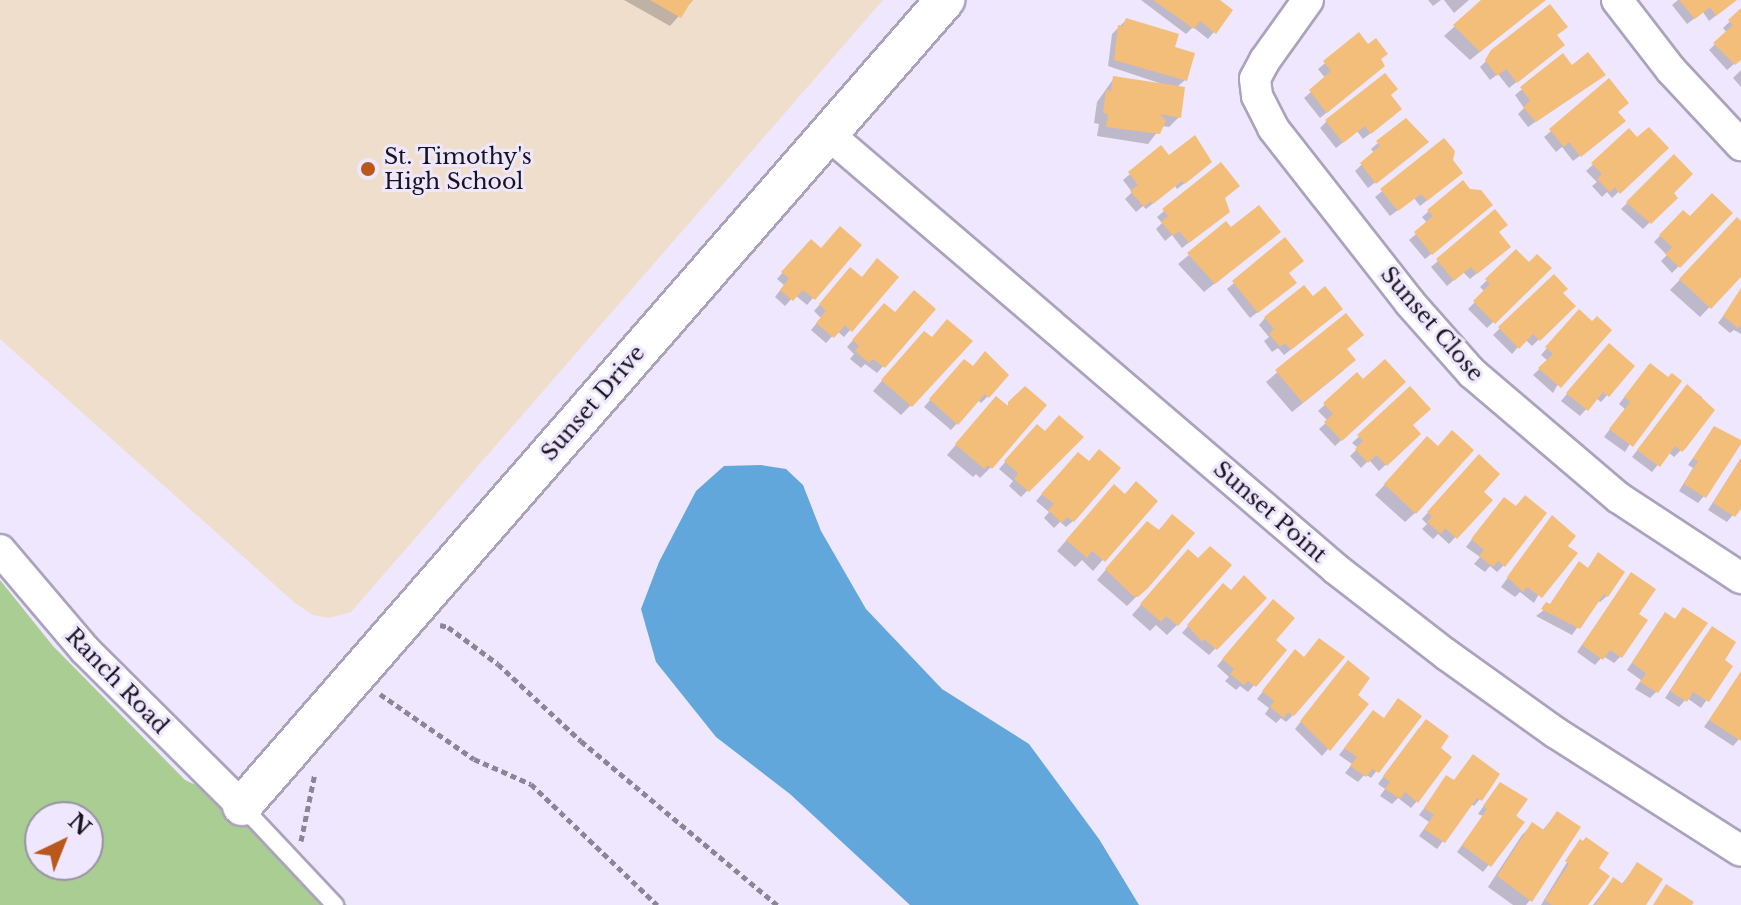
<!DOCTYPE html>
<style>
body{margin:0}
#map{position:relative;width:1741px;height:905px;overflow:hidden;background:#eee7fe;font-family:"Libre Baskerville",serif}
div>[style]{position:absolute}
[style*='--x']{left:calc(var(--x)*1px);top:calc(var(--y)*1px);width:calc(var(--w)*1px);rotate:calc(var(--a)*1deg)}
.education>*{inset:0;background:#efdecc}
.green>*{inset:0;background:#a9cd92}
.water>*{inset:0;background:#62a7dc}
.shadow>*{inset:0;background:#0003}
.building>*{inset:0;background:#f3be7a}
.path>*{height:5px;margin-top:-2.5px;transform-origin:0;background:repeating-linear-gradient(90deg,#8b8697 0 6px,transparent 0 10px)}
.roads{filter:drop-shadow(2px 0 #aba3be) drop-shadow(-2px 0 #aba3be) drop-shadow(0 2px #aba3be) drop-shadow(0 -2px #aba3be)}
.service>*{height:16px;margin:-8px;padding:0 8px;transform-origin:8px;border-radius:8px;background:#fff}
.minor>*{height:30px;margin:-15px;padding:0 15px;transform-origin:15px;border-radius:15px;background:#fff}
.tertiary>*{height:38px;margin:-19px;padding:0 19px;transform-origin:19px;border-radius:19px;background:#fff}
.dots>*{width:22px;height:22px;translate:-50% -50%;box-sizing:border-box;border:4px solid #eee7fe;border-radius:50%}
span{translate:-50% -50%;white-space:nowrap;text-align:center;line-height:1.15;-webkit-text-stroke:6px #eee7fe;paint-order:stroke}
.poi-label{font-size:22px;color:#17141e}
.left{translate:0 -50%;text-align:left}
.street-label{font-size:22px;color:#17141e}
.north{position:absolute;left:24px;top:801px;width:80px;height:80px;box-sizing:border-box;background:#eee7fe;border:2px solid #9893a4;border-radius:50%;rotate:43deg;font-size:22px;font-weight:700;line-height:32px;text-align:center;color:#17141e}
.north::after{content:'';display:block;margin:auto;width:28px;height:36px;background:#ba571d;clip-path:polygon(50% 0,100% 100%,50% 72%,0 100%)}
</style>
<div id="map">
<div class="education">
<div style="clip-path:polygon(0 0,883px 0,351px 612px,329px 618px,313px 615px,295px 603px,0 339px)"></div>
</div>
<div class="green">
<div style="clip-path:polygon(evenodd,0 580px,53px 646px,185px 780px,242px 806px,347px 905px,0 905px,0 580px,40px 817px,88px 817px,88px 865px,40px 865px,40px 817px)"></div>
</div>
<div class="water">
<div style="clip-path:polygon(761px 465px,786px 469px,803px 485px,821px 531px,866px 609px,942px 689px,1029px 744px,1099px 839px,1139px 905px,910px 905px,790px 794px,716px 737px,656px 662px,641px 609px,659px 562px,696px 491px,724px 466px)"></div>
</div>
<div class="shadow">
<div style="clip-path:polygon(624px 0,693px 0,670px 26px)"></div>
<div style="clip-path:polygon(1141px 0,1216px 0,1214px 32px,1208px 39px,1193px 27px,1186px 34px)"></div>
<div style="clip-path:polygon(1428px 0,1441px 0,1433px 6px)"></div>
<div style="clip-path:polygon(1444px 0,1469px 0,1454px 13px)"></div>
<div style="clip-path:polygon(1484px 0,1544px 0,1470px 60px,1444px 36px)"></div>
<div style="clip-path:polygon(1678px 0,1736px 0,1709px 21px,1703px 12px,1687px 24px,1672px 5px)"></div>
<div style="clip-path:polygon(1741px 11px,1741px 58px,1727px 70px,1709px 50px,1727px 33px,1723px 28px)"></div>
<div style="clip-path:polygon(1126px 20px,1172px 49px,1185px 80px,1177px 87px,1179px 117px,1169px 127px,1162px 126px,1148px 144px,1097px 136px,1099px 124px,1094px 123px,1097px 102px,1114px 78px,1168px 86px,1108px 66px,1112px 34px)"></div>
<div style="clip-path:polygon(1359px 35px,1379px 60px,1376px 72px,1320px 118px,1304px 98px,1326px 79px,1318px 69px)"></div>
<div style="clip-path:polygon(1555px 36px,1556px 51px,1509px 88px,1498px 74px,1490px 80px,1480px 67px,1486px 61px)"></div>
<div style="clip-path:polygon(1563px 56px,1571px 67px,1604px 75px,1528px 127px,1518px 114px,1524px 108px,1515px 95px)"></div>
<div style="clip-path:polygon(1741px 70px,1741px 87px,1733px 78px)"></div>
<div style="clip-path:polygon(1609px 81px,1617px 127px,1573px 161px,1562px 147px,1556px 152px,1544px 137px)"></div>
<div style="clip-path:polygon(1389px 95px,1393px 116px,1363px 139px,1357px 131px,1336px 148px,1320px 128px,1327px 121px)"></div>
<div style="clip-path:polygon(1629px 131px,1637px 140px,1666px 148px,1612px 198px,1607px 192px,1602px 197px,1592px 186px,1597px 182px,1586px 171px)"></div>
<div style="clip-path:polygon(1444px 141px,1454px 179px,1420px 206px,1414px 198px,1390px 216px,1375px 197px)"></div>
<div style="clip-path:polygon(1378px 143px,1419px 148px,1368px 188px,1355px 171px,1374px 153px,1371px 149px)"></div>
<div style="clip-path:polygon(1161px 148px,1168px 158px,1203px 169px,1177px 189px,1175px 186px,1146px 209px,1143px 206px,1136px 212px,1125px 199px,1132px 192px,1123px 180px)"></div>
<div style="clip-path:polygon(1674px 157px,1671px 193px,1675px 197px,1643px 229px,1621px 209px)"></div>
<div style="clip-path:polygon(1223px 199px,1220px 218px,1182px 248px,1172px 235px,1165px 241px,1156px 229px,1162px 223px,1157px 217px,1164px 211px)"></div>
<div style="clip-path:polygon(1429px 211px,1484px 211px,1425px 259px,1409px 240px,1428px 224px,1422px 217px)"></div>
<div style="clip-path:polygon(1495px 212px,1502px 253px,1470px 279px,1463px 272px,1447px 286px,1431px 267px)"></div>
<div style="clip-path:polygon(1683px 212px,1690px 219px,1731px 213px,1672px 273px,1661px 261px,1667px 255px,1654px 242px)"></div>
<div style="clip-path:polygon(1737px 220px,1741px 224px,1741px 274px,1700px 317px,1670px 290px)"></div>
<div style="clip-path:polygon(1226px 224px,1230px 230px,1278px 232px,1204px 292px,1178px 264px)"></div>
<div style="clip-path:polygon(804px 248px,813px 298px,807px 305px,795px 295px,785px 306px,775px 297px,784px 285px,777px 279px)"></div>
<div style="clip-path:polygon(1516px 252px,1529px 265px,1549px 268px,1487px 328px,1468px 309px,1485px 292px,1480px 287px)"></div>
<div style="clip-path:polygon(1287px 274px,1288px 289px,1250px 318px,1227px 289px,1234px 283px)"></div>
<div style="clip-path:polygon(1553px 276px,1561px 293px,1573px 306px,1532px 346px,1525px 339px,1512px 354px,1493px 335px)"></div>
<div style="clip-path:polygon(844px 277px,896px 277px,844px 337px,837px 331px,826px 343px,811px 330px,821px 318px,814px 311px)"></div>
<div style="clip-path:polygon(1741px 292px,1741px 334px,1734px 330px,1730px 333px,1718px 323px)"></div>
<div style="clip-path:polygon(1313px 298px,1334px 315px,1284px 355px,1278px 348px,1272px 352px,1264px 341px,1269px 337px,1259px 325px,1265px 318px)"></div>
<div style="clip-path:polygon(933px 309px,877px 373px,865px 364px,861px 368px,850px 359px,854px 354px,847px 347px,878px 312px,895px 314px)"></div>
<div style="clip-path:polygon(1345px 315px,1344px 370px,1292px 412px,1266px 382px)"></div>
<div style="clip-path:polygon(1573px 318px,1592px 323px,1553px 393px,1533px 375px,1548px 361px,1541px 355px)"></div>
<div style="clip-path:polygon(931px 339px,911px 405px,901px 415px,873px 391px,914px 344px)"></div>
<div style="clip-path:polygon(1603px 352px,1633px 366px,1601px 402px,1596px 398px,1580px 416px,1561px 401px)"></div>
<div style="clip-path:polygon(958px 368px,988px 396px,981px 403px,978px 400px,951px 430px,924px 407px)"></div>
<div style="clip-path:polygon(1644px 372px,1668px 379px,1625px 452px,1604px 437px,1625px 409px,1619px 404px)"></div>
<div style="clip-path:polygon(1357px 375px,1363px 382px,1403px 382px,1335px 446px,1319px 429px,1328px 421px,1318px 411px)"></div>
<div style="clip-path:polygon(1687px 386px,1702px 397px,1681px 450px,1674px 457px,1668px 452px,1652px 472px,1632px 457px)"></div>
<div style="clip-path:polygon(1025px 389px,1044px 405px,990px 468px,980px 478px,976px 474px,973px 477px,947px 455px,987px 409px,1006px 407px)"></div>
<div style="clip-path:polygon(1410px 389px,1410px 425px,1418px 434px,1379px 471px,1369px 460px,1361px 468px,1350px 456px,1358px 448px,1352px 443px)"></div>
<div style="clip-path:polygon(1714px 428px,1704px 496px,1698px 503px,1679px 491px,1693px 468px,1688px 465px)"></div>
<div style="clip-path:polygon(1031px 433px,1081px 437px,1021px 497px,1009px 486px,1013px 481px,999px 469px)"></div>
<div style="clip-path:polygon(1437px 448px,1415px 513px,1405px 522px,1375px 495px,1418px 449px)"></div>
<div style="clip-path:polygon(1479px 457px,1481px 492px,1490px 500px,1449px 544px,1438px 534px,1433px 539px,1422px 529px,1427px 524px,1422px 519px)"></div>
<div style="clip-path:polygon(1741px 458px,1741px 505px,1727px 522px,1708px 510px)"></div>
<div style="clip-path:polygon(1071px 461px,1073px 521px,1066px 527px,1060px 522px,1054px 528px,1044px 518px,1049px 512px,1036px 501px)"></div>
<div style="clip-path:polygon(1124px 496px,1155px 501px,1093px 571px,1082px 560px,1075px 567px,1057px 551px,1104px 497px)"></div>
<div style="clip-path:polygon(1498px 506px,1504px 565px,1497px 572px,1490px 566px,1485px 572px,1474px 564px,1480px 557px,1466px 547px)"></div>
<div style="clip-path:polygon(1546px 524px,1565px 546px,1534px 603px,1520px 592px,1515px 597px,1501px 587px)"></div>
<div style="clip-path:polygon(1158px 532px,1137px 596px,1127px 606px,1097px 580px,1137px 533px)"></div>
<div style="clip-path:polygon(1599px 554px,1607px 596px,1600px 602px,1597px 600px,1572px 635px,1536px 616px,1549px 606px,1573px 570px,1587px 569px)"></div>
<div style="clip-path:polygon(1198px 561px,1177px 625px,1167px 635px,1156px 625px,1150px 631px,1132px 615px,1178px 562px)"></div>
<div style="clip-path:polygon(1631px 575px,1636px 615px,1621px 656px,1614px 663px,1603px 656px,1595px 665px,1577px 652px)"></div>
<div style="clip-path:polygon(1244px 578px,1265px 598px,1209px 655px,1182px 633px,1217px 592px,1230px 592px)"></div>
<div style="clip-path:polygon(1267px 608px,1274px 640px,1285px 650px,1248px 692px,1240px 686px,1236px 690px,1225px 681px,1229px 677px,1217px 666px)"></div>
<div style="clip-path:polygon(1683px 609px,1656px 692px,1650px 698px,1635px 689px,1641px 680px,1627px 670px,1659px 621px,1665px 615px,1674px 620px)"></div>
<div style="clip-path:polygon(1706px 635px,1722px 661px,1730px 666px,1701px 708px,1687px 698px,1679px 707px,1665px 698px)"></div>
<div style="clip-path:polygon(1289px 658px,1293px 715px,1286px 722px,1281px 718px,1276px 723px,1265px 714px,1269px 708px,1257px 699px)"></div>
<div style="clip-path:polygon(1342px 670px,1355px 696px,1366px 704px,1322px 756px,1295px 729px)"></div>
<div style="clip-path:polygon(1741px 674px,1741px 737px,1733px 746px,1704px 727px)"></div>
<div style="clip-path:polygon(1419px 716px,1371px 778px,1365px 774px,1358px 782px,1345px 773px,1352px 764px,1339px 755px,1367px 719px)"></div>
<div style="clip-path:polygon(1419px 728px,1438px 749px,1417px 801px,1411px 808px,1398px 798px,1392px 804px,1380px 796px,1385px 789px,1378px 784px)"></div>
<div style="clip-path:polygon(1447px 778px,1480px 799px,1474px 806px,1471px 804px,1437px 849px,1419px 836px,1429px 822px,1419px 815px)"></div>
<div style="clip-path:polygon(1494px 791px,1522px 822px,1483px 872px,1457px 852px,1483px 816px,1478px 814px)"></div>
<div style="clip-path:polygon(1557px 813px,1530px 900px,1526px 905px,1513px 905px,1488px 887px,1522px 835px,1532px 825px,1542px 831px)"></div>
<div style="clip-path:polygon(1580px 841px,1596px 869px,1587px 905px,1541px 905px)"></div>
<div style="clip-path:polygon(1637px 865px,1644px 905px,1593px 905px,1613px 879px,1621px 885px)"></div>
</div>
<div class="building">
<div style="clip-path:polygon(650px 0,692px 0,681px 18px)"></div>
<div style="clip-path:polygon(1153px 0,1220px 0,1233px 10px,1216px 34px,1200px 21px,1194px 29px)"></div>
<div style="clip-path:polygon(1481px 0,1546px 0,1480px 52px,1453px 25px)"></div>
<div style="clip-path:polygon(1679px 0,1737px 0,1716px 16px,1710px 7px,1695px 19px)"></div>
<div style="clip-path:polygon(1550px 4px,1568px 27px,1557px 35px,1565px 45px,1517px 83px,1506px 69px,1497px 76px,1485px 60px,1491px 50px)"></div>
<div style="clip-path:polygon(1741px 8px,1741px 60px,1735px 65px,1713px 43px,1733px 25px,1728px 20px)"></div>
<div style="clip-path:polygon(1126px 18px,1179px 34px,1175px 47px,1195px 53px,1187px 81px,1114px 60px,1118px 25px,1123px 26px)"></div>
<div style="clip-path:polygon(1359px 32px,1368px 44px,1376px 38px,1388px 54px,1381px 59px,1385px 66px,1327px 113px,1309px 90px,1331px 71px,1323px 61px)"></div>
<div style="clip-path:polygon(1588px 52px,1606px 75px,1536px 122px,1523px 107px,1530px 101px,1520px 87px,1563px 53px,1572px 65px)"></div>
<div style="clip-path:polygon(1385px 73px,1398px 89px,1391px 95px,1402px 109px,1371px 134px,1365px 126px,1343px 143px,1325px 120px)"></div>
<div style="clip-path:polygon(1113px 76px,1185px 87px,1181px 118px,1160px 114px,1166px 121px,1160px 134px,1106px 127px,1108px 114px,1103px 113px,1106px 90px,1111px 91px)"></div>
<div style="clip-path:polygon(1609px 78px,1629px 103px,1618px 112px,1626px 121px,1581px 157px,1569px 142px,1564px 147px,1549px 129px)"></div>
<div style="clip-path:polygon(1406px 118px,1429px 142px,1376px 184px,1360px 163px,1380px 146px,1376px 141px)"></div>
<div style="clip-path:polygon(1649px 127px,1669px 148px,1620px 194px,1615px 187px,1610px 192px,1597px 179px,1602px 174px,1591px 163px,1629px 128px,1637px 137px)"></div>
<div style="clip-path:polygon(1195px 135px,1212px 162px,1185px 184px,1182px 181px,1153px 204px,1151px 201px,1144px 207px,1130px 191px,1138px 185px,1128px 172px,1161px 145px,1169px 155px)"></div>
<div style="clip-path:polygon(1444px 138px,1455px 151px,1453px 160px,1463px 173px,1427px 201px,1421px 194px,1398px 211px,1380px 189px)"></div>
<div style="clip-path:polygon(1674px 154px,1693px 174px,1674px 193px,1678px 198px,1651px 224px,1626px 202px)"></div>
<div style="clip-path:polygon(1221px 162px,1240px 186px,1225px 198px,1230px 212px,1189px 243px,1179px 231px,1173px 236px,1161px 222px,1168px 216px,1162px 209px)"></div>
<div style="clip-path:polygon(1463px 180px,1470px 189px,1481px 190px,1493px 205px,1432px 255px,1414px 232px,1433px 216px,1427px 210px)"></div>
<div style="clip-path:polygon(1712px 193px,1733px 213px,1680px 268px,1665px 254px,1672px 247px,1659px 235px,1683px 210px,1690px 216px)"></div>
<div style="clip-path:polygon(1259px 205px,1281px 232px,1215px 284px,1187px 253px,1226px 221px,1231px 227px)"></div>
<div style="clip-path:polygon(1495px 209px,1508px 225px,1499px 232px,1511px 247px,1477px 274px,1471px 267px,1454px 281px,1436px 259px)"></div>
<div style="clip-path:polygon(1737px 217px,1741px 221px,1741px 277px,1711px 309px,1679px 279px)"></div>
<div style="clip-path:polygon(840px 226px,862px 245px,815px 300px,803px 290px,793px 301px,780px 290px,789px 278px,781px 272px,811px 239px,821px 248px)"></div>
<div style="clip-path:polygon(1285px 237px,1304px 261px,1289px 273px,1297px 283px,1258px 313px,1232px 281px)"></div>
<div style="clip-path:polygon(1516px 249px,1529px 262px,1537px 254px,1552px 268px,1495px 324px,1473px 301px,1490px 284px,1485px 279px)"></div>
<div style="clip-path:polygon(877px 258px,899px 277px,852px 332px,845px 325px,834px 338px,816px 323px,826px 311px,819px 304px,850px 267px,862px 277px)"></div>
<div style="clip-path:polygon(1554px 274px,1568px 289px,1563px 293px,1576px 306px,1540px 341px,1533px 334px,1519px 349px,1498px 327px)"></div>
<div style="clip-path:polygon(1304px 285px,1313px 296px,1325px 286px,1343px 309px,1291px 350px,1285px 343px,1280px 347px,1269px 334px,1274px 329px,1264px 317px)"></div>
<div style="clip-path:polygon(1741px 288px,1741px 325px,1738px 328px,1723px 316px)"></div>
<div style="clip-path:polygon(914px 290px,936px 309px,885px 368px,873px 359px,869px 363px,855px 351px,859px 346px,852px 340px,884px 303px,895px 312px)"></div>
<div style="clip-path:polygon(1579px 309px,1592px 321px,1597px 316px,1612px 330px,1561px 388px,1538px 368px,1553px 354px,1545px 347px)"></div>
<div style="clip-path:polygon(1346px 313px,1364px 335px,1347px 349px,1356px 360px,1303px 403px,1275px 370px)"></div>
<div style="clip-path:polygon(947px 319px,973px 341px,912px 407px,881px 380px,924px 331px,932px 337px)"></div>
<div style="clip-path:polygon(1609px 343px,1635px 366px,1609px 397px,1603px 392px,1588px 411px,1566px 393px)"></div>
<div style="clip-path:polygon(985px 351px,1009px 375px,989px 398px,985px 394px,958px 425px,929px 399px,964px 359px,973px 366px)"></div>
<div style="clip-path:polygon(1385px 359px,1406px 382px,1342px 441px,1324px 422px,1333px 414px,1323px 403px,1357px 372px,1363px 379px)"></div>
<div style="clip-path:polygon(1650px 363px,1668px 377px,1672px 373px,1682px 381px,1633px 447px,1609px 429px,1630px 402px,1624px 397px)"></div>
<div style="clip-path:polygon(1687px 384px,1715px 410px,1686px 448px,1682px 452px,1675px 446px,1660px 467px,1637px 450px)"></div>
<div style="clip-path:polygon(1025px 386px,1047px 405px,992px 469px,988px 465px,984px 469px,955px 444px,996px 396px,1008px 406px,1008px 402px)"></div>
<div style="clip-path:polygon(1410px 386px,1431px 409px,1413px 425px,1421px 434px,1387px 466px,1376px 455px,1368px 463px,1355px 449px,1363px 441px,1357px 435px)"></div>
<div style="clip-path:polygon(1059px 415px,1084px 437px,1029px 492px,1014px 479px,1018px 473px,1004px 461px,1037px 424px,1045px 431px)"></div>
<div style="clip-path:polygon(1714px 426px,1741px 440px,1741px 444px,1706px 498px,1684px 484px,1698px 461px,1693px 458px)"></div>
<div style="clip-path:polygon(1452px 430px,1474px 450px,1416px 514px,1384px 484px,1427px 436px,1438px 446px)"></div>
<div style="clip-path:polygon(1099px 449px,1121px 468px,1074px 522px,1067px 517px,1062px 523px,1048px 510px,1054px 504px,1041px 494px,1078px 452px,1089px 461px)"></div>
<div style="clip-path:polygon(1479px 454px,1500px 474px,1484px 492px,1493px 500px,1457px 539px,1445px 528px,1441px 534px,1427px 522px,1432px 516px,1427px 512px)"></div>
<div style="clip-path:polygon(1741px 458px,1741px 509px,1735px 517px,1713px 503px)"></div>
<div style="clip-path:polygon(1136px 481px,1158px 501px,1105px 562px,1092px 551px,1087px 558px,1066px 540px,1114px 484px,1125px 494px)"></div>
<div style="clip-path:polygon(1525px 495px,1547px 513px,1505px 567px,1498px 561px,1493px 567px,1479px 556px,1484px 550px,1471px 539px,1504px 497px,1516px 506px)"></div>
<div style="clip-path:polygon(1172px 514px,1195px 533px,1148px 588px,1138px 597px,1133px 596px,1105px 569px,1147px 521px,1159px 530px)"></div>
<div style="clip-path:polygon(1552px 515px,1576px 536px,1568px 546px,1578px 553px,1542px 598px,1527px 587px,1523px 592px,1507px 577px)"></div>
<div style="clip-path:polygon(1210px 546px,1232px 565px,1178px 626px,1166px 616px,1161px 622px,1140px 604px,1188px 549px,1198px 558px)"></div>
<div style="clip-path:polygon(1598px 552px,1625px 572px,1608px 597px,1604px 594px,1580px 629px,1541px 609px,1546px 602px,1550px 604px,1579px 561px,1588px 568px)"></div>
<div style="clip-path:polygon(1631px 572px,1656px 589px,1639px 614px,1648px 620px,1622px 658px,1610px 650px,1603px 660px,1582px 645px)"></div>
<div style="clip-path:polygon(1244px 575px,1267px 598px,1217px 650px,1204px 639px,1202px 642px,1187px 625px,1223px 583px,1231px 590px)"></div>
<div style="clip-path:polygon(1273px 599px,1295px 618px,1276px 640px,1287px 650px,1256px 687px,1248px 681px,1244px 685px,1230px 674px,1234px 669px,1222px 659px)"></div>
<div style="clip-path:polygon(1683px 607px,1708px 623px,1658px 693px,1640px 682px,1646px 673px,1632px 663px,1665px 612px,1675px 619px)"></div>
<div style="clip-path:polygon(1712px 626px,1736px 642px,1725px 660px,1733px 666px,1709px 702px,1693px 692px,1687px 702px,1670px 691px)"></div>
<div style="clip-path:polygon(1319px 638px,1345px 657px,1294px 716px,1288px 712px,1284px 718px,1270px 707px,1274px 701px,1262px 691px,1295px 649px,1304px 657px)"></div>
<div style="clip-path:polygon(1348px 660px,1370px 678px,1358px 695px,1369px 704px,1330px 751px,1300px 721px)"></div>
<div style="clip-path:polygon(1741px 671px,1741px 741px,1709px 720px)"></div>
<div style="clip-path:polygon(1398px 698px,1422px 716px,1379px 773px,1372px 769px,1366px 777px,1350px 766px,1357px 757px,1344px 748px,1373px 710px,1384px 718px)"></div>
<div style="clip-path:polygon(1426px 719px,1449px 736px,1441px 748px,1452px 757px,1418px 803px,1405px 792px,1400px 799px,1385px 789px,1390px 782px,1383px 776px)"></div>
<div style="clip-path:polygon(1473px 754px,1500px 774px,1482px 801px,1477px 798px,1445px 843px,1424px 829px,1434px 815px,1424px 808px,1446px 775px,1454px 780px)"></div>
<div style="clip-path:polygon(1500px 782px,1528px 799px,1516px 816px,1525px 822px,1491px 867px,1462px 845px,1487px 809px,1483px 806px)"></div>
<div style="clip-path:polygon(1557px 811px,1581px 827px,1532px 902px,1497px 876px,1532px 822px,1544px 830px)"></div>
<div style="clip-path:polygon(1586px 837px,1609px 853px,1599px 868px,1610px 876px,1588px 905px,1552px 905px,1545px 900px,1569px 864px,1565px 861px,1580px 839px,1583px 841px)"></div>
<div style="clip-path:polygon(1637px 862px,1663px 879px,1646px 905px,1595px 905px,1613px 877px,1623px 884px)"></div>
<div style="clip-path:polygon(1666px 884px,1694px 902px,1692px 905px,1653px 905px)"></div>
</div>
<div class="path">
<div style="--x:440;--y:625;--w:8;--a:14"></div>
<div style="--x:448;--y:627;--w:62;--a:36.5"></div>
<div style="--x:498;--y:664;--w:113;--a:42.9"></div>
<div style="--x:581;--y:741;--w:256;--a:39.9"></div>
<div style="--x:380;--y:694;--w:114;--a:34.7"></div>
<div style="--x:474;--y:759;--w:62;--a:23.7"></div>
<div style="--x:531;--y:784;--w:175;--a:43.8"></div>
<div style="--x:301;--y:841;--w:69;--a:-78.4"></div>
</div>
<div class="roads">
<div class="service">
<div style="--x:242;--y:806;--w:136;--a:46.8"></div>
</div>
<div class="minor">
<div style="--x:1308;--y:0;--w:74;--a:125.6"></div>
<div style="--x:1265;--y:60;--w:21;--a:118"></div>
<div style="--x:1255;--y:79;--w:17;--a:83"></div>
<div style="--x:1257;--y:96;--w:36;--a:63"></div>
<div style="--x:1273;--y:128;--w:222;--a:51.9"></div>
<div style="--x:1410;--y:303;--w:94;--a:48.5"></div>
<div style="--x:1472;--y:373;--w:193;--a:40.4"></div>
<div style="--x:1619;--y:498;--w:146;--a:33.3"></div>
<div style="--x:1617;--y:0;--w:88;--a:52.4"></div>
<div style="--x:1671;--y:70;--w:103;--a:47"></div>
<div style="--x:828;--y:134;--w:669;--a:40.57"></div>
<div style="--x:1336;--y:569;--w:140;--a:37.8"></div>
<div style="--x:1447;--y:655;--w:134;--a:35.6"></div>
<div style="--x:1556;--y:733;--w:219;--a:32.5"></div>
<div style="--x:0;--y:550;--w:131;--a:49.6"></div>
<div style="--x:85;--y:650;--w:221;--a:44.8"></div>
</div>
<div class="tertiary">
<div style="--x:242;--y:806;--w:1070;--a:-48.9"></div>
</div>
</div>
<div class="dots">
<div style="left:368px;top:169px;background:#ba571d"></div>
</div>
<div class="poi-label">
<span class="left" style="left:384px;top:169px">St. Timothy's<br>High School</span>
</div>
<div class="street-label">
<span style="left:1432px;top:324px;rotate:49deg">Sunset Close</span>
<span style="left:593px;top:403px;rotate:-49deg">Sunset Drive</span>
<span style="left:1270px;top:512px;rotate:41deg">Sunset Point</span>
<span style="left:117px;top:681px;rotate:46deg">Ranch Road</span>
</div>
<div class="north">N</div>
</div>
